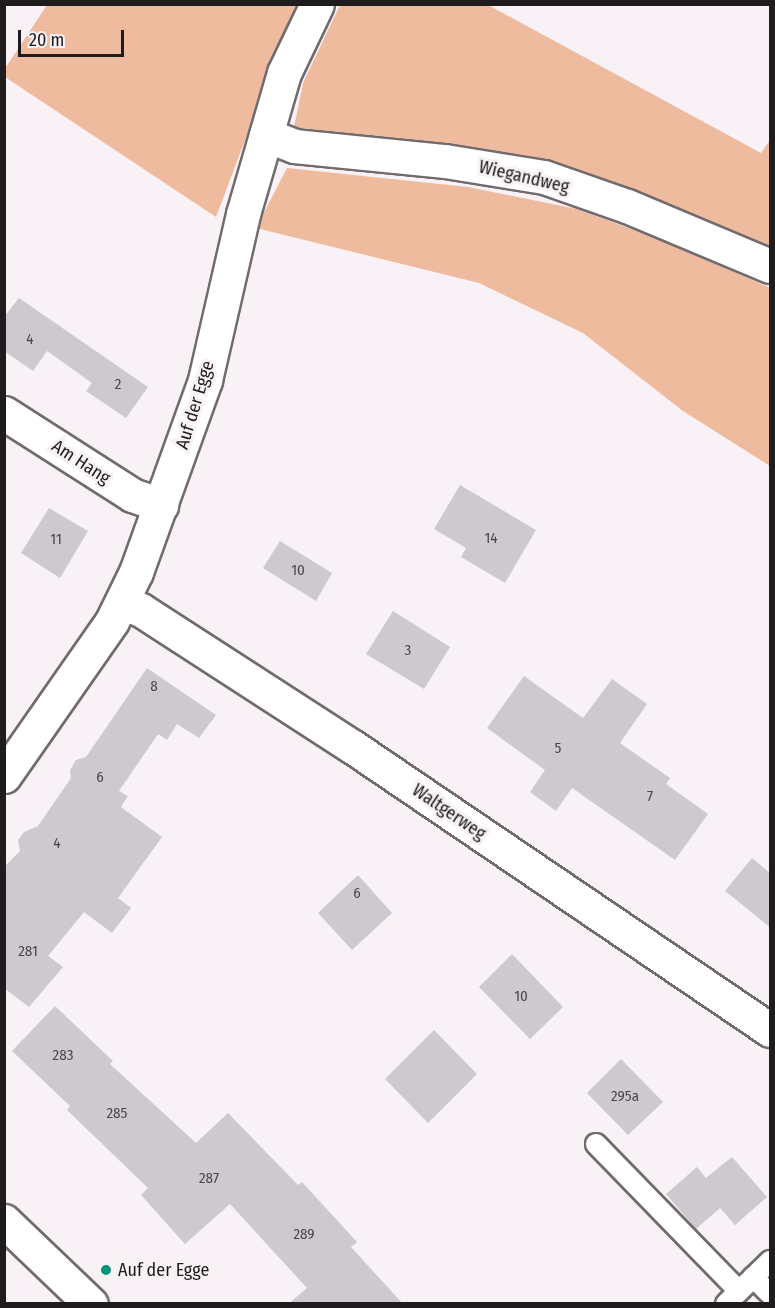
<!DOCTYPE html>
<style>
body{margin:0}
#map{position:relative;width:775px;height:1308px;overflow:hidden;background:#f8f1f5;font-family:"Fira Sans Condensed",sans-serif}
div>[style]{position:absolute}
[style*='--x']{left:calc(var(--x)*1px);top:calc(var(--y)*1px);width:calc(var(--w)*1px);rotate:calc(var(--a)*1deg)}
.green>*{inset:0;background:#eebb9f}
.building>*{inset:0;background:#cdc9cf}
.roads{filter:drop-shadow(2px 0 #716b6e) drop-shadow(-2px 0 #716b6e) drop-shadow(0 2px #716b6e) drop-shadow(0 -2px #716b6e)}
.service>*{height:20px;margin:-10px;padding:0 10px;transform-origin:10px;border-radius:10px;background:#fff}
.minor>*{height:33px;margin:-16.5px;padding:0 16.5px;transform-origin:16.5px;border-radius:16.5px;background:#fff}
.secondary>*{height:33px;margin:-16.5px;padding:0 16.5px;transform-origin:16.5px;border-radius:16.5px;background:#fff}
.dots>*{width:16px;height:16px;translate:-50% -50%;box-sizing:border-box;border:3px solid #f8f1f5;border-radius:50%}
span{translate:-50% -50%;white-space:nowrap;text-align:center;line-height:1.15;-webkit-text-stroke:6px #f8f1f5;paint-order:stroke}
.number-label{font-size:15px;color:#4a474a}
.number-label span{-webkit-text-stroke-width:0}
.street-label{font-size:18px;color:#1e1c1d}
.poi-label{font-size:18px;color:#1e1c1d}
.left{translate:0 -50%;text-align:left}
.frame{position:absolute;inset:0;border:6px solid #1e1c1d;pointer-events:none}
.scale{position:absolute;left:18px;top:30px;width:106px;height:27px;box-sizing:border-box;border:3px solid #1e1c1d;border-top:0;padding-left:8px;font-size:18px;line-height:21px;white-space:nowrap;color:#1e1c1d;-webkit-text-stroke:4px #f8f1f5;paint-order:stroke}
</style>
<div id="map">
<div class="green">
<div style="clip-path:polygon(47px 5px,296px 5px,216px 217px,5px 77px,4px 70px)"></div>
<div style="clip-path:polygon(340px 5px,488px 5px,761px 153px,770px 140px,770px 254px,475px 151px,294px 127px,303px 83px)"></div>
<div style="clip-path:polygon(287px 168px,468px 187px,577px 209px,664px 241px,770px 288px,770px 466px,683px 411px,583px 333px,479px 283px,256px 228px)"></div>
</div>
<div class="building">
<div style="clip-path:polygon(19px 298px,148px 387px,126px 418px,86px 391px,92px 383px,47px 351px,33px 371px,4px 351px,4px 317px)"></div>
<div style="clip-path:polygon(460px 485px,536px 530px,505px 583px,461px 557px,466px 548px,434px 529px)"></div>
<div style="clip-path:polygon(49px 508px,88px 531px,60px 578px,21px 553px)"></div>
<div style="clip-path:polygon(280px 541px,332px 573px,316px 601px,263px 568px)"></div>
<div style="clip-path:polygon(393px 611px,450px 647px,424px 689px,366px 654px)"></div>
<div style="clip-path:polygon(147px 668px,216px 715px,199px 738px,177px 724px,167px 740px,158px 734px,119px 791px,128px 796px,121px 807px,162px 837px,118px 898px,131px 908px,112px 933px,84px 912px,48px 956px,63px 967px,29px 1007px,4px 988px,4px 867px,20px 851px,18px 840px,24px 832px,38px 826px,71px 778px,70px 770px,76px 760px,86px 757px)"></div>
<div style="clip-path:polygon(524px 676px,583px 718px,612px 679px,647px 704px,620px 743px,670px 778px,666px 784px,708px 814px,675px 860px,572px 788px,556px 811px,530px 792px,545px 770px,487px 728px)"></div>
<div style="clip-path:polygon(752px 858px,771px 874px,771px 928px,725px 891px)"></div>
<div style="clip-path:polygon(358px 875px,392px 913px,352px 950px,318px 913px)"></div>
<div style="clip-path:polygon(512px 954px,563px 1007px,530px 1039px,479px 987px)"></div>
<div style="clip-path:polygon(55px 1006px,113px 1061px,110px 1064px,196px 1143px,228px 1113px,298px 1185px,302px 1182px,357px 1242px,351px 1247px,403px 1304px,288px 1304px,307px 1288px,230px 1204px,185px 1244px,141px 1195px,148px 1188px,67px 1110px,70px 1106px,12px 1051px)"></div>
<div style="clip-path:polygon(434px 1030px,477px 1074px,428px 1123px,385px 1079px)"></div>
<div style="clip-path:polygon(621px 1059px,663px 1102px,628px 1135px,587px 1093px)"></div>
<div style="clip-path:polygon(732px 1157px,767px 1197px,735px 1225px,720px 1208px,696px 1229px,666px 1194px,697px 1167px,706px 1178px)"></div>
</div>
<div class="roads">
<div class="service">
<div style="--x:596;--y:1144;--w:205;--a:45.8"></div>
<div style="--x:753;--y:1277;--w:24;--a:45"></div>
<div style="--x:726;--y:1304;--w:62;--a:-44.3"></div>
</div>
<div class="minor">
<div style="--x:266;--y:135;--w:30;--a:21"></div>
<div style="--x:294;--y:146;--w:152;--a:5.7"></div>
<div style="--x:445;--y:161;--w:100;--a:9.2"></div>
<div style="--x:544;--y:177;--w:88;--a:19.3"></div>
<div style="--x:627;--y:206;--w:155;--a:22.8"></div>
<div style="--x:4;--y:413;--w:152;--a:32.6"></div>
<div style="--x:132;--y:495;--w:31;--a:19"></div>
<div style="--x:122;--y:603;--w:20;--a:20"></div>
<div style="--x:141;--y:610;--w:252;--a:32.9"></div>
<div style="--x:353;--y:747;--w:504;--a:34.16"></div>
<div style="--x:4;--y:776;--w:189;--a:-55.1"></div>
<div style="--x:112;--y:621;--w:55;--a:-63.9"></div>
<div style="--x:136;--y:572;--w:204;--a:-70.2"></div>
<div style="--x:205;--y:380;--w:170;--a:-77.1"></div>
<div style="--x:243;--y:214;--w:147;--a:-73.8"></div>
<div style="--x:284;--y:73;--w:76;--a:-64.4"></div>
</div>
<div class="secondary">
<div style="--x:4;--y:1221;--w:120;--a:43.7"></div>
</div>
</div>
<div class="dots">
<div style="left:106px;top:1270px;background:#04917d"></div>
</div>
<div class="number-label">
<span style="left:30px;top:340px">4</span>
<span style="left:118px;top:385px">2</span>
<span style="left:491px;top:539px">14</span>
<span style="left:56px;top:540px">11</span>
<span style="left:298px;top:571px">10</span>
<span style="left:408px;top:651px">3</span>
<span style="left:154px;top:687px">8</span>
<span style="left:558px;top:749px">5</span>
<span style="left:100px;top:778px">6</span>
<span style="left:650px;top:797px">7</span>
<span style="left:57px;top:844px">4</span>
<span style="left:357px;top:894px">6</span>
<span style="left:28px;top:952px">281</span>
<span style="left:521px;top:997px">10</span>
<span style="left:63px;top:1056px">283</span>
<span style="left:625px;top:1097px">295a</span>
<span style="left:117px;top:1114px">285</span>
<span style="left:209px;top:1179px">287</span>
<span style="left:304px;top:1235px">289</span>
</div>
<div class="street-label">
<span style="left:524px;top:177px;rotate:13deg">Wiegandweg</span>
<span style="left:195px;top:405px;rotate:-73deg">Auf der Egge</span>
<span style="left:81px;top:462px;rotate:33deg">Am Hang</span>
<span style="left:449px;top:812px;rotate:34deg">Waltgerweg</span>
</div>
<div class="poi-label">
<span class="left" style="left:118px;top:1270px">Auf der Egge</span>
</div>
<div class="frame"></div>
<div class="scale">20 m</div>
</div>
